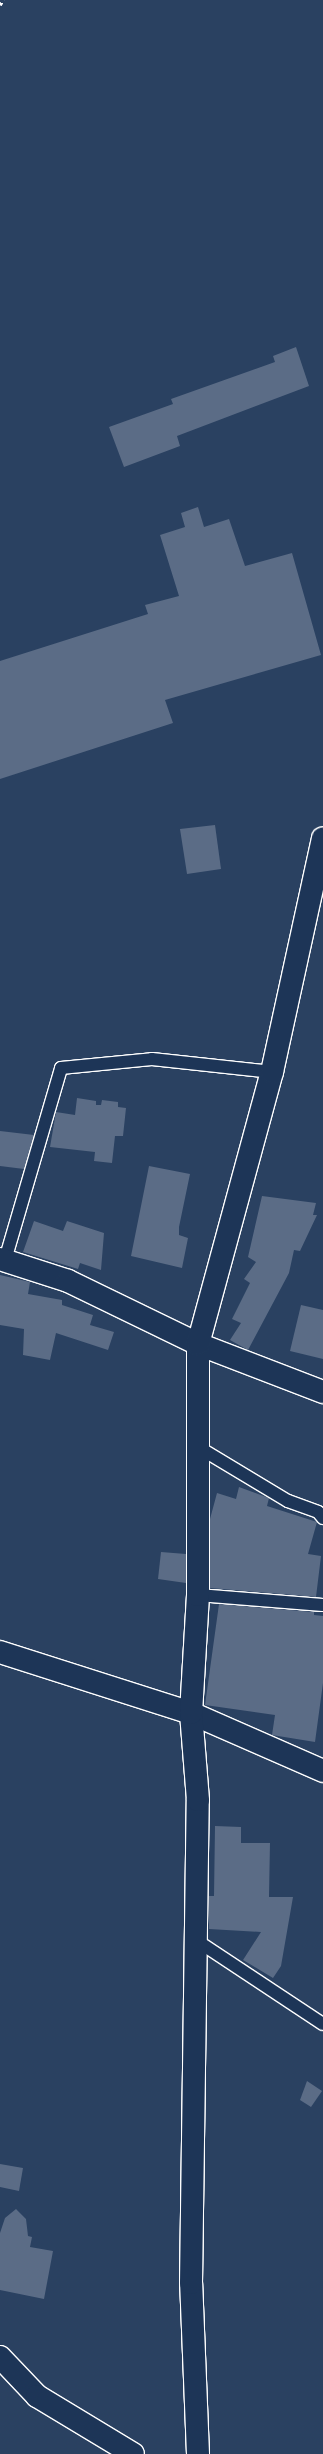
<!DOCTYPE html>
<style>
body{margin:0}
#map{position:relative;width:323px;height:2454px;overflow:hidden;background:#2a4161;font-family:Sriracha,sans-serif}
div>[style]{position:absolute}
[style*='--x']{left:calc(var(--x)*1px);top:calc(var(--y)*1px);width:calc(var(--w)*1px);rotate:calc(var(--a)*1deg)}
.building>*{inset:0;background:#5b6c86}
.path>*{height:2.5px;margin-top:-1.25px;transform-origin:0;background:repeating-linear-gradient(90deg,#fff 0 3px,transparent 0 6px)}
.roads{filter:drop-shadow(1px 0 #fff) drop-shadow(-1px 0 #fff) drop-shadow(0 1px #fff) drop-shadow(0 -1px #fff)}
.lane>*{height:12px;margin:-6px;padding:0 6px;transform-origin:6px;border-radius:6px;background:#1d3557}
.street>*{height:22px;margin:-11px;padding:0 11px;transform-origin:11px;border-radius:11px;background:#1d3557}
span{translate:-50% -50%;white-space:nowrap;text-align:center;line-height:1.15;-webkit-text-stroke:3px #1d3557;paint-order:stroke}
</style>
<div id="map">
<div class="building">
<div style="clip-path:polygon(296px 347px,309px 386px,177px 436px,180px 446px,124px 467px,109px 427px,173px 404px,171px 399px,275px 362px,273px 356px)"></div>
<div style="clip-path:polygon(198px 507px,204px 527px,229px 519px,245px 566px,292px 553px,321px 655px,165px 700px,173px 723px,0 779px,0 661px,148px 614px,145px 605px,179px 596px,160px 535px,185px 527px,181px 513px)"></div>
<div style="clip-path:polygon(215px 825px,221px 869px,187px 874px,180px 829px)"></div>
<div style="clip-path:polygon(77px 1098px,96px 1101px,96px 1105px,101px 1105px,102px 1100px,118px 1102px,118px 1107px,126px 1108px,123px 1136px,115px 1136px,112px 1163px,94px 1161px,95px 1152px,50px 1147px,56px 1112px,75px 1115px)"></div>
<div style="clip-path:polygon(0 1131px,34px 1135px,24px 1169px,0 1166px)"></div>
<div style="clip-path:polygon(149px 1166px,190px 1174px,179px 1227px,179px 1235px,188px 1238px,182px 1268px,131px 1256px)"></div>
<div style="clip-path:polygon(262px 1196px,316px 1203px,313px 1215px,317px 1215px,300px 1251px,294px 1250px,289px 1273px,248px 1350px,230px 1340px,241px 1323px,232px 1319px,250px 1283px,244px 1279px,256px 1262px,248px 1257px)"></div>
<div style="clip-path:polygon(34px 1221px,63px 1231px,67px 1221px,104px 1233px,101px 1270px,80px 1263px,78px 1269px,23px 1252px)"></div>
<div style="clip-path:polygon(0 1275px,30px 1282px,28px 1294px,62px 1300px,62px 1305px,93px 1315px,90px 1325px,114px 1332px,108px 1350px,56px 1333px,50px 1360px,23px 1355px,24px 1329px,0 1325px)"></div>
<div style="clip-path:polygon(301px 1305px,323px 1310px,323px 1359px,290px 1351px)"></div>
<div style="clip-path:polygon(239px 1487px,269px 1498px,267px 1506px,317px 1522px,308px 1554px,321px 1556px,316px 1597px,210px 1588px,210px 1519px,217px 1493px,236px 1499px)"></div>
<div style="clip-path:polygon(161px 1552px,186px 1554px,186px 1583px,158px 1579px)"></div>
<div style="clip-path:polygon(219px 1604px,314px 1612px,314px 1615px,323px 1616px,323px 1683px,315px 1742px,272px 1735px,275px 1715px,205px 1705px)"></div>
<div style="clip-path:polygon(215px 1826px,241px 1827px,241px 1843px,270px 1843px,269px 1897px,293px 1897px,281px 1966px,273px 1978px,243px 1960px,261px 1932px,209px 1929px,209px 1896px,214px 1896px)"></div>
<div style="clip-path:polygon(307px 2081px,322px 2091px,311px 2107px,300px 2100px)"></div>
<div style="clip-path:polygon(0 2164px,23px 2168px,19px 2191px,0 2187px)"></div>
<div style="clip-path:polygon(16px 2209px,26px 2219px,28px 2236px,32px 2237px,30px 2247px,53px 2251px,44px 2299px,0 2290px,0 2233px,5px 2218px)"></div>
</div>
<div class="path">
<div style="--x:0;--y:5;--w:6;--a:-59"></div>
</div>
<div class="roads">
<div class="lane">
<div style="--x:5;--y:1260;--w:200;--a:-73.7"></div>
<div style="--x:61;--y:1068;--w:91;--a:-5.6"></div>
<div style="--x:152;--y:1059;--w:121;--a:6.2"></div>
<div style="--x:198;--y:1447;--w:105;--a:31"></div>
<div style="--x:288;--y:1501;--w:32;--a:20"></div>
<div style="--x:318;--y:1512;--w:8;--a:50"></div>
<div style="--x:198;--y:1595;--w:125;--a:4.6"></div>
<div style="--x:196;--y:1940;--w:152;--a:33.5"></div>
</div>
<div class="street">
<div style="--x:0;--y:1259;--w:71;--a:17.9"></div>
<div style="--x:68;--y:1281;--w:144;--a:25.9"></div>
<div style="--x:198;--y:1344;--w:134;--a:21"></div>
<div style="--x:0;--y:1652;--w:201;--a:17.7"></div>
<div style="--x:191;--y:1713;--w:144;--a:23.7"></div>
<div style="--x:0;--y:2357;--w:54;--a:46.5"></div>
<div style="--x:37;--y:2396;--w:112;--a:31.1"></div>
<div style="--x:198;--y:2454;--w:171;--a:-92.3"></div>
<div style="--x:191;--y:2283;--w:483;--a:-89.2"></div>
<div style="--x:198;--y:1800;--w:87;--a:-94.6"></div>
<div style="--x:191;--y:1713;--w:118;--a:-86.6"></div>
<div style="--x:198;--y:1595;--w:251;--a:-90"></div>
<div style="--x:198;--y:1344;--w:282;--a:-74.8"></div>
<div style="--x:272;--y:1072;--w:239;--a:-77.7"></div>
</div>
</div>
</div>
